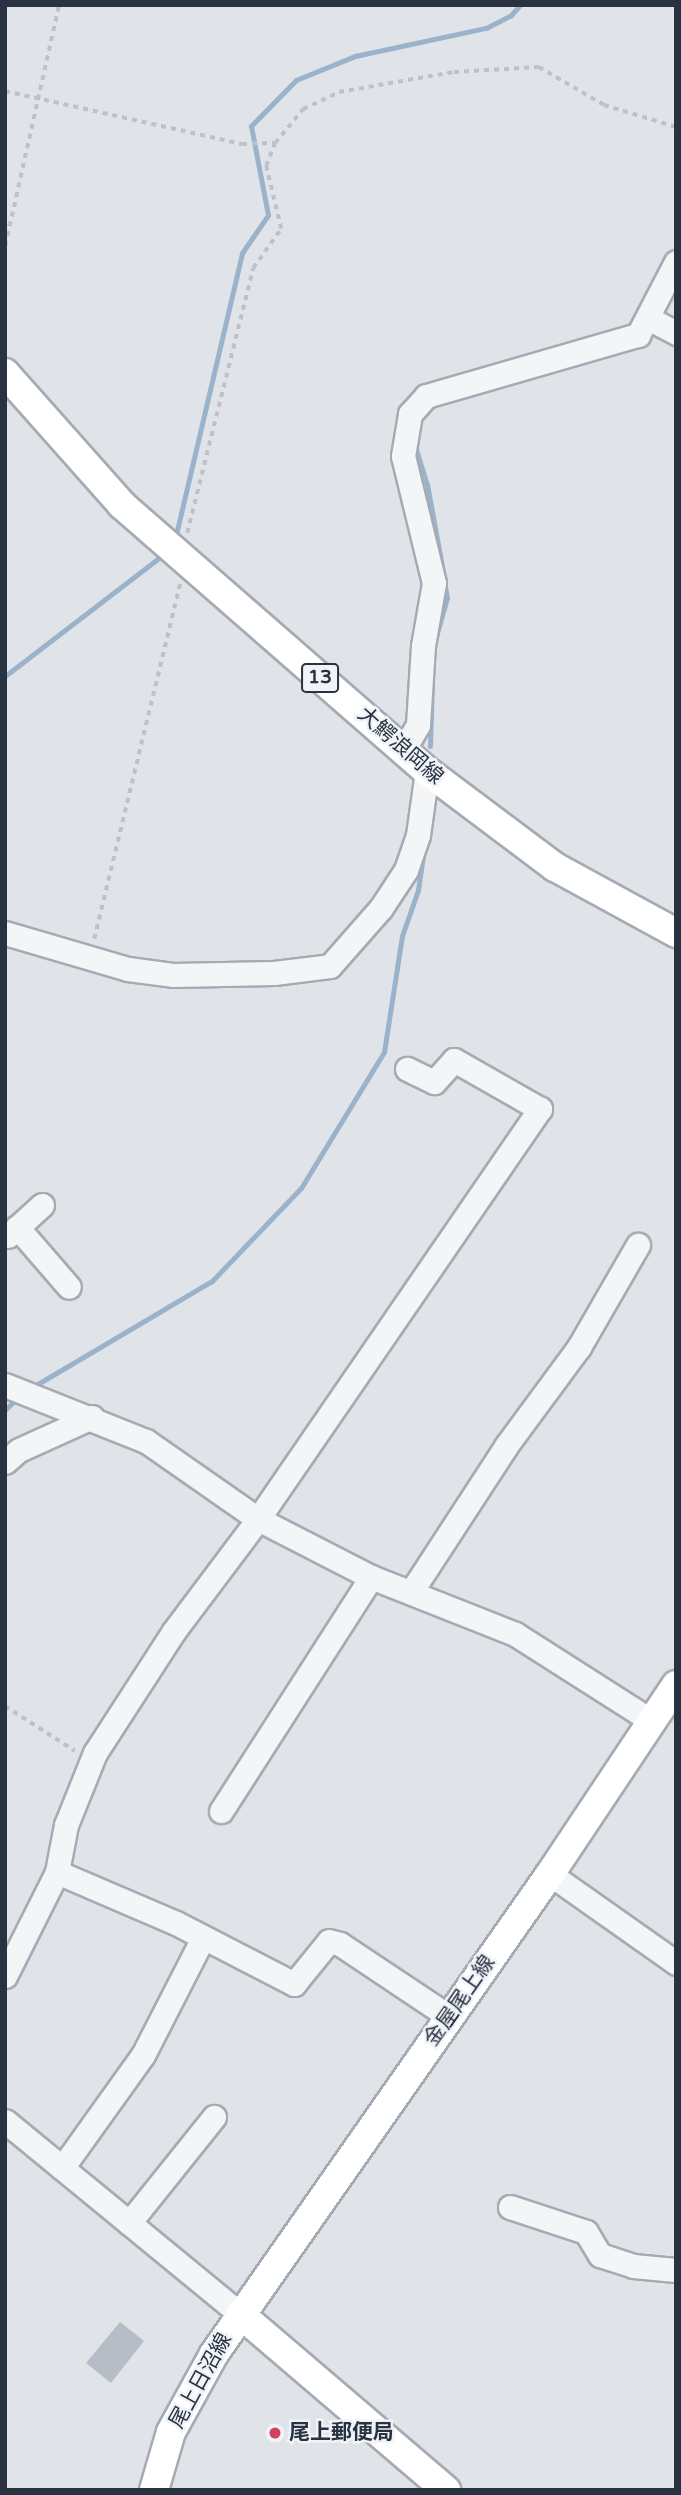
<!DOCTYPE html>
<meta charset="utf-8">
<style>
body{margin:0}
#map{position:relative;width:681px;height:2495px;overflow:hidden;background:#e0e4e9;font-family:"Varela Round","Noto Sans JP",sans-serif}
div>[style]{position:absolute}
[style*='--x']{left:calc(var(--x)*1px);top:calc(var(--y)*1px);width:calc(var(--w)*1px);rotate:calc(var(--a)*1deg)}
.stream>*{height:5px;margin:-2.5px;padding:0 2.5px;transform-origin:2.5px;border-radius:2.5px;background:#9ab3ca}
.building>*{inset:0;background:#b7bdc6}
.path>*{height:3.5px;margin-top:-1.75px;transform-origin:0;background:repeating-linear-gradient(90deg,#bec2c8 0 5px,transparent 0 10px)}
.roads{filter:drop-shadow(2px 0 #a5abb3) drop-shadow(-2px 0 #a5abb3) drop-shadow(0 2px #a5abb3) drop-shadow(0 -2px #a5abb3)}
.minor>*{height:23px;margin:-11.5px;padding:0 11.5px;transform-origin:11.5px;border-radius:11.5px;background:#f3f5f7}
.major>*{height:28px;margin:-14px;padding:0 14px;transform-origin:14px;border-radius:14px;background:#fff}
.dots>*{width:19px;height:19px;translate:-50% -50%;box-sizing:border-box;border:4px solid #f0f3f7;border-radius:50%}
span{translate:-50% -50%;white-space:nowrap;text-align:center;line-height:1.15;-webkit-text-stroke:5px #f0f3f7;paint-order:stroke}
.shield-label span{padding:2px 5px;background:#f0f3f7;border:2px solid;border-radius:5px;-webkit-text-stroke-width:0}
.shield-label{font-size:19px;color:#283241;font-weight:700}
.street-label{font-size:21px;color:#283241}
.poi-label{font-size:21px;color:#283241;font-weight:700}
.left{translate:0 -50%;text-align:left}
.frame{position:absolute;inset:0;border:7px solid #283241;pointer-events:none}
</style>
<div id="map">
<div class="stream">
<div style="--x:416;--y:449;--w:37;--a:73"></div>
<div style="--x:427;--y:484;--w:89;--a:79.7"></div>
<div style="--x:175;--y:539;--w:294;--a:-76.8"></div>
<div style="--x:242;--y:253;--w:46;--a:-55.6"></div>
<div style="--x:268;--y:215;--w:91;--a:-100.8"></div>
<div style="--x:251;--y:126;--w:64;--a:-45.6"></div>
<div style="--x:296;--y:80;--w:64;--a:-22.1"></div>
<div style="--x:355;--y:56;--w:134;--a:-12.1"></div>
<div style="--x:486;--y:28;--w:28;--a:-27"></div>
<div style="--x:511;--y:15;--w:13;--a:-48"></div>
<div style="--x:435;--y:640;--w:44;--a:-74.1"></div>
<div style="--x:447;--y:598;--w:17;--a:-100"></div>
<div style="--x:5;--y:676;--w:200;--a:-37.5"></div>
<div style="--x:430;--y:746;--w:62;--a:-88.2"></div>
<div style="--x:36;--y:1385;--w:204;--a:-30.6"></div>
<div style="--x:212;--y:1281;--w:129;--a:-46.3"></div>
<div style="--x:301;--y:1188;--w:159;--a:-58.6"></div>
<div style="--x:384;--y:1052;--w:117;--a:-81.2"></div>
<div style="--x:402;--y:936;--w:49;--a:-70.8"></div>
<div style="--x:418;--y:890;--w:41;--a:-81.7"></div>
<div style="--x:5;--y:1410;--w:16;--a:-45"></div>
</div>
<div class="building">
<div style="clip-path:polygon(120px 2322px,144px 2341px,111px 2383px,86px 2363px)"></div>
</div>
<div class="path">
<div style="--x:5;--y:91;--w:243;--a:12.6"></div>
<div style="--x:242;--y:144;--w:33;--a:-2"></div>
<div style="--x:275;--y:143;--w:44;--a:-50.5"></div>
<div style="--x:303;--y:109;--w:40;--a:-25"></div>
<div style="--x:339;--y:92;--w:117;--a:-9.9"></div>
<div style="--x:454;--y:72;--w:85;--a:-3.4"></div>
<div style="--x:539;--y:67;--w:75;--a:30.3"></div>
<div style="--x:604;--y:105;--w:75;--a:17"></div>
<div style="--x:5;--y:246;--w:247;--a:-77.4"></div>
<div style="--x:187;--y:533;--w:273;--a:-76"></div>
<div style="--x:253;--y:268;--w:48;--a:-54.3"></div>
<div style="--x:281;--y:229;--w:65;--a:-103.4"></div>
<div style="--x:266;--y:166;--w:25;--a:-69"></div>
<div style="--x:94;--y:939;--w:366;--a:-76.4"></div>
<div style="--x:5;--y:1706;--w:83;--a:32.7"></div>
</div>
<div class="roads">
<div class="minor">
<div style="--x:648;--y:318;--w:32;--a:28"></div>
<div style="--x:404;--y:749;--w:28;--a:-60"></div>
<div style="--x:418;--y:725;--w:79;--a:-86.4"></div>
<div style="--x:423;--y:646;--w:64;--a:-80.1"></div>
<div style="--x:434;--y:583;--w:131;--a:-103.7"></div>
<div style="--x:403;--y:456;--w:43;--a:-80.5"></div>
<div style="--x:410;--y:414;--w:24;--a:-48"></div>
<div style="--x:426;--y:396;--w:221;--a:-16.1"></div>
<div style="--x:638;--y:335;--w:82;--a:-62.5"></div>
<div style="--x:5;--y:933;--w:128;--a:16.3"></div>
<div style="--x:128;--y:969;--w:45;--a:7.6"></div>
<div style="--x:173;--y:975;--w:101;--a:-1.1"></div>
<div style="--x:274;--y:973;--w:56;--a:-7.1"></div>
<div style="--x:330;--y:966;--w:77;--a:-48.7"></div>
<div style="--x:381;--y:908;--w:45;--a:-56.7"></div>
<div style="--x:406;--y:870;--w:37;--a:-71"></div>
<div style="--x:418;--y:835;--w:65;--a:-82"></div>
<div style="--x:17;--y:1227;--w:79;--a:49.1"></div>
<div style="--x:8;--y:1236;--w:46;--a:-42.4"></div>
<div style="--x:5;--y:1385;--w:152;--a:21.7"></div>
<div style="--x:146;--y:1441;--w:136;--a:34.9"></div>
<div style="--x:258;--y:1519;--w:127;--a:27.2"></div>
<div style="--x:371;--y:1577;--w:155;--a:21.6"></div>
<div style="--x:515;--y:1634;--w:160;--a:32.5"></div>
<div style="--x:5;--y:1462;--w:18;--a:-41"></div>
<div style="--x:19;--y:1450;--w:80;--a:-24.3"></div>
<div style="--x:411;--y:1592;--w:174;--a:-56.9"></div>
<div style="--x:506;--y:1446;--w:123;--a:-53.6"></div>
<div style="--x:579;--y:1347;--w:118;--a:-60"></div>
<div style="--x:221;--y:1811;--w:278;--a:-57.3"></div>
<div style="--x:57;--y:1872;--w:129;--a:23.2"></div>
<div style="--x:176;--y:1923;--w:133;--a:27.3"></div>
<div style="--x:294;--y:1984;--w:55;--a:-50.9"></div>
<div style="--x:329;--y:1941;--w:11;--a:15"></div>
<div style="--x:340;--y:1944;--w:130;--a:33.7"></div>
<div style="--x:550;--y:1874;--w:154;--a:35.2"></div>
<div style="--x:5;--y:1976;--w:116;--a:-63.4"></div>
<div style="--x:57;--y:1872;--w:48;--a:-79.2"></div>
<div style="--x:66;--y:1825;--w:78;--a:-68.1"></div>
<div style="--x:95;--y:1753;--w:145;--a:-57.1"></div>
<div style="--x:174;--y:1631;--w:140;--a:-53.1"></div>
<div style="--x:258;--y:1519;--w:498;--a:-55.5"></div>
<div style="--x:540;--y:1109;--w:99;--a:-150.3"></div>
<div style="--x:454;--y:1060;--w:30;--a:132"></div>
<div style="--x:434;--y:1082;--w:30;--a:-154"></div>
<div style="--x:5;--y:2121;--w:304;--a:39.4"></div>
<div style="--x:62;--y:2168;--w:139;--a:-54.4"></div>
<div style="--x:143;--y:2055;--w:131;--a:-62.9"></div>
<div style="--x:510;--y:2207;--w:80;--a:18.2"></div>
<div style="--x:586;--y:2232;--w:27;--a:59"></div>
<div style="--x:600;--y:2255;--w:35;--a:18"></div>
<div style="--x:633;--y:2266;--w:43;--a:5.3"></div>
<div style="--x:129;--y:2223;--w:136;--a:-51.3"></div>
</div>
<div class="major">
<div style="--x:5;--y:373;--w:176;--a:48.4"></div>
<div style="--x:122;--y:505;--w:405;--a:41.1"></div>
<div style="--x:427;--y:771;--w:160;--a:36.9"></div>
<div style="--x:555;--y:867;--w:138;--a:28.6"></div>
<div style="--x:240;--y:2314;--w:271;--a:40.5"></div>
<div style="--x:154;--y:2490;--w:60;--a:-73.7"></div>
<div style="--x:171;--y:2432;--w:89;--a:-61.1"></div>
<div style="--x:214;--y:2354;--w:586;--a:-55.01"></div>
<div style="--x:550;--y:1874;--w:227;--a:-56.3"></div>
</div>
</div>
<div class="dots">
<div style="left:275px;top:2433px;background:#d1425c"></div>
</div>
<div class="shield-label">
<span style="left:320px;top:678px">13</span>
</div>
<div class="street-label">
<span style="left:400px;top:746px;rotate:41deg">大鰐浪岡線</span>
<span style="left:460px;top:2001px;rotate:-55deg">金屋尾上線</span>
<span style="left:201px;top:2381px;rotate:-61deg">尾上日沼線</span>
</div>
<div class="poi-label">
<span class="left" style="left:289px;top:2433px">尾上郵便局</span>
</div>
<div class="frame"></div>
</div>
